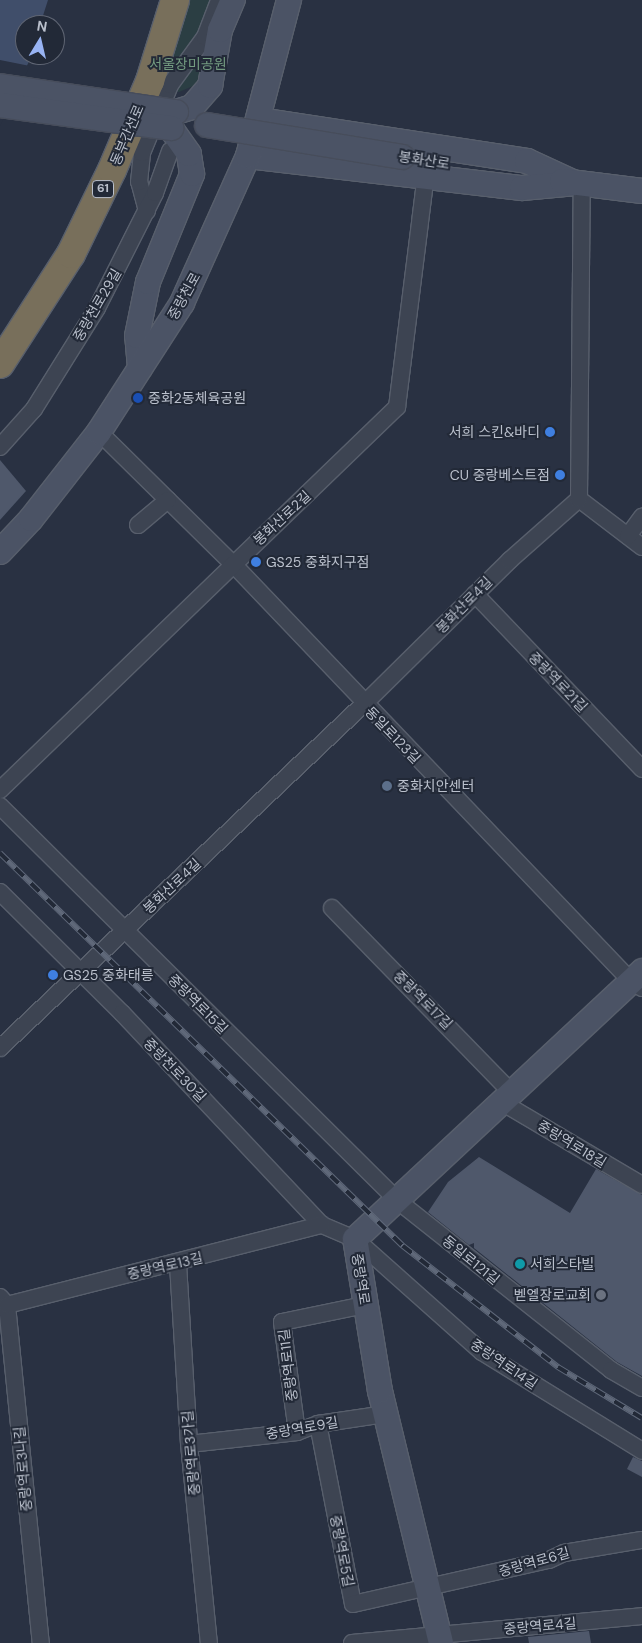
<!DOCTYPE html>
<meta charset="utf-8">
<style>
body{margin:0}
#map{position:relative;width:642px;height:1643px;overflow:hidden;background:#293142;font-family:"DM Sans","Noto Sans KR",sans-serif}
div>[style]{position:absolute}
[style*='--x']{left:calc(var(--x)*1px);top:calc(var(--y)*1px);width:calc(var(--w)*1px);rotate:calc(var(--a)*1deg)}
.green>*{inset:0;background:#2b3e43}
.water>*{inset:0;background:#404e6a}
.pier>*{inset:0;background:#293142}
.building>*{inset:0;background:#4f586b}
.roads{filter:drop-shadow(1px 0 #585f6c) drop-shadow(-1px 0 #585f6c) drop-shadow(0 1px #585f6c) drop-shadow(0 -1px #585f6c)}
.street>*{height:16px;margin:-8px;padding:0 8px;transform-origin:8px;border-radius:8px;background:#3d4452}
.secondary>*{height:24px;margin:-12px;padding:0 12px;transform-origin:12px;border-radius:12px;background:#4b5365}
.highway>*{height:28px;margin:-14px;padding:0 14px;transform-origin:14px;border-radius:14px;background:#786f5b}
.rail>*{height:5.5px;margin-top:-2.75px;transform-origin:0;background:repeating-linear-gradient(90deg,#222937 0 11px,#5f6879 0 22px);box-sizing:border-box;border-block:1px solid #5f6879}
.bridges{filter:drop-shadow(1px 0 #474d5b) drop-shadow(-1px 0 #474d5b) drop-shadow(0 1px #474d5b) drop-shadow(0 -1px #474d5b)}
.secondary-bridge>*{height:24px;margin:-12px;padding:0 12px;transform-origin:12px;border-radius:12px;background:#4b5365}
.dots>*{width:14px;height:14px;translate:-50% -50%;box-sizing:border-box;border:2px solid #222937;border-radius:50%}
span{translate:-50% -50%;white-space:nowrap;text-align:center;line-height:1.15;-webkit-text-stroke:4px #222937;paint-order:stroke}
.shield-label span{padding:1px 4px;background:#222937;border:1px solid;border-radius:4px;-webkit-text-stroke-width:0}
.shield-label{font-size:12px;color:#bac0cc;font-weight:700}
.park-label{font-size:14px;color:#739b80}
.street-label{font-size:14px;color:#bac0cc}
.poi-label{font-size:14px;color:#bac0cc}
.left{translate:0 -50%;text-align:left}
.right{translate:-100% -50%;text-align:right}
.north{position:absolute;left:15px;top:15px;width:50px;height:50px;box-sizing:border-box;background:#222937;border:1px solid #5f6573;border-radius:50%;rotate:9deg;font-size:14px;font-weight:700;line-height:20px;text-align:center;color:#bac0cc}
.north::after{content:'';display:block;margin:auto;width:18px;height:22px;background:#98b3f3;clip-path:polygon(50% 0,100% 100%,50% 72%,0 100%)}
</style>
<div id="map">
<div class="green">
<div style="clip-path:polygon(188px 0,224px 0,200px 83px,179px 92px,164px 89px)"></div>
</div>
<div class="water">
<div style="clip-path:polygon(0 0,48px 0,40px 25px,25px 25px,25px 55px,32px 55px,0 123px)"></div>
</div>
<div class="pier">
<div style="clip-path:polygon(0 60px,30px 66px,0 126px)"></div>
</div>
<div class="building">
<div style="clip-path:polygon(0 460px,26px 491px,0 520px)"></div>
<div style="clip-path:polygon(479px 1157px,570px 1213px,596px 1169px,642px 1195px,642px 1376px,617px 1362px,474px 1248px,474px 1243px,469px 1245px,428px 1212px,448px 1182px)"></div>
<div style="clip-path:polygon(633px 1457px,642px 1461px,642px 1477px,627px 1469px)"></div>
<div style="clip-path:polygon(589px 1631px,591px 1643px,529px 1643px,528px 1637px)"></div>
</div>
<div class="roads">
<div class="street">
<div style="--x:147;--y:211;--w:30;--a:-105"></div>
<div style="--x:139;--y:182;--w:29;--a:-84"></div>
<div style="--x:142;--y:153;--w:74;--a:-67.6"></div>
<div style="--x:170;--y:85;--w:59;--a:-53.9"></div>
<div style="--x:205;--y:37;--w:40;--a:-69"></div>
<div style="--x:99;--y:432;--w:190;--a:44.6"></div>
<div style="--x:234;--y:565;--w:575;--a:46.34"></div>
<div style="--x:631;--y:981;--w:13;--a:32"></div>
<div style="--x:0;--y:447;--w:51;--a:-48.2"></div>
<div style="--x:34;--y:409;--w:119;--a:-58"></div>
<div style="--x:97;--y:308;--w:129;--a:-63.2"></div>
<div style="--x:155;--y:193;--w:45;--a:-70.3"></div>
<div style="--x:579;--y:499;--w:79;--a:37.3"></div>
<div style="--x:138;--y:525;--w:39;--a:-40"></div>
<div style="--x:628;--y:536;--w:24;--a:-54"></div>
<div style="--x:475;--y:594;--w:242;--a:46.3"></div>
<div style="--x:0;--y:790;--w:552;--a:-43.97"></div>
<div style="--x:397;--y:407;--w:234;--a:-82.9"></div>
<div style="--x:0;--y:806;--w:561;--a:44.78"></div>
<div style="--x:398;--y:1201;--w:272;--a:38.4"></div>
<div style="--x:611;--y:1370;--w:36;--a:30"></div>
<div style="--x:0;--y:892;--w:172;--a:44.8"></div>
<div style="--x:122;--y:1013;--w:291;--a:46.7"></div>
<div style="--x:322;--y:1225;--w:36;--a:23"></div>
<div style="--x:355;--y:1239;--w:170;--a:41.7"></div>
<div style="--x:482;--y:1352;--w:188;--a:31.7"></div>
<div style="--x:332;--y:908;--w:258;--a:45.8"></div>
<div style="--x:0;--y:1048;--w:499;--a:-43.4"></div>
<div style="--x:363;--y:705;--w:206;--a:-44.6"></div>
<div style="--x:510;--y:560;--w:92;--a:-41.5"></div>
<div style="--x:579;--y:499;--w:314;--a:-89.5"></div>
<div style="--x:503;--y:1103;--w:161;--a:30.5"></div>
<div style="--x:178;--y:1264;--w:180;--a:86.5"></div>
<div style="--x:189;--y:1444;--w:200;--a:84.3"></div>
<div style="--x:0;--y:1297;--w:11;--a:49"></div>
<div style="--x:7;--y:1305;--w:340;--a:84.3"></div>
<div style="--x:7;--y:1305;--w:325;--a:-14.3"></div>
<div style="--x:318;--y:1424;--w:183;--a:79"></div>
<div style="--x:353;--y:1604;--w:201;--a:-12.7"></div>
<div style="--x:549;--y:1560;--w:17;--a:-25"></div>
<div style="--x:564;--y:1553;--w:79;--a:-9.5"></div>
<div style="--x:297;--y:1432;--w:111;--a:-97.8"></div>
<div style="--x:282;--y:1322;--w:85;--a:-11.6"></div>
<div style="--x:189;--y:1444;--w:109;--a:-6.3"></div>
<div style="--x:297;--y:1432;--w:22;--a:-21"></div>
<div style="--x:318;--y:1424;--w:69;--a:-8.4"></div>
<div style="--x:352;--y:1643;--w:291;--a:-5.3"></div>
</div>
<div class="secondary">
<div style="--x:176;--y:112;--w:17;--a:-17"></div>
<div style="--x:192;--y:107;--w:28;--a:-49"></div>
<div style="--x:210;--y:86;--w:57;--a:-79.9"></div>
<div style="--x:220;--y:30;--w:33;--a:-67"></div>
<div style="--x:260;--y:120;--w:270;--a:8.7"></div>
<div style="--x:527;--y:161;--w:53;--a:24.6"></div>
<div style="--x:248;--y:156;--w:276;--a:6.7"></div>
<div style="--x:522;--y:188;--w:54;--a:-5.3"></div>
<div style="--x:562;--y:181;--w:81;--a:7.1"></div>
<div style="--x:140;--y:368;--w:32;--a:-95"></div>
<div style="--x:137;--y:336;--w:55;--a:-78.5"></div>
<div style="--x:148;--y:282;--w:117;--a:-67.8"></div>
<div style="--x:192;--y:174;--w:20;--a:-99"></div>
<div style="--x:189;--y:154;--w:32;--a:-125"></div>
<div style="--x:0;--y:552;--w:45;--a:-46.8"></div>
<div style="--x:31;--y:519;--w:110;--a:-52"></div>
<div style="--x:99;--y:432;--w:153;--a:-57.2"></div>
<div style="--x:182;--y:303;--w:161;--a:-65.8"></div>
<div style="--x:248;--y:156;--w:161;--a:-75.3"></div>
<div style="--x:441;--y:1643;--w:259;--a:-103.6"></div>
<div style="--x:380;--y:1391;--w:154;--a:-99.3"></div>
<div style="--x:355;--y:1239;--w:393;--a:-43"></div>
</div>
<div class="highway">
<div style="--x:0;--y:364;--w:131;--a:-57.2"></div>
<div style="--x:71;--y:254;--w:93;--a:-64"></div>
<div style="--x:112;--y:170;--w:97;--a:-66.9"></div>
<div style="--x:150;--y:81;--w:85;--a:-72.8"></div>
</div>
</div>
<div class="rail">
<div style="--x:0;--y:853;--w:563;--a:44.28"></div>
<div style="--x:403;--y:1246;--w:197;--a:38"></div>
<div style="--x:558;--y:1367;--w:98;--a:31.3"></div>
</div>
<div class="bridges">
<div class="secondary-bridge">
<div style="--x:0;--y:86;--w:178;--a:8.4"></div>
<div style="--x:0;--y:105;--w:173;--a:7.7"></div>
<div style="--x:207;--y:125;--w:198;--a:9.3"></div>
</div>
</div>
<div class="dots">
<div style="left:138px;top:398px;background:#1a4fb4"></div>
<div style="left:550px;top:432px;background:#3f7fe0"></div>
<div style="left:560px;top:475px;background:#3f7fe0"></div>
<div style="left:256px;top:562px;background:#3f7fe0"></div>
<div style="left:387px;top:786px;background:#5c6f8a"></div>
<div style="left:53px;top:975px;background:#3f7fe0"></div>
<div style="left:520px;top:1264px;background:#0f9aa8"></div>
<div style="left:601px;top:1295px;background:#6b7280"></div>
</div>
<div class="shield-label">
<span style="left:103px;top:189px">61</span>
</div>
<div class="park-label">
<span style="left:188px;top:64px">서울장미공원</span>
</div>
<div class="street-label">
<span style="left:127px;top:135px;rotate:-67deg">동부간선로</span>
<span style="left:424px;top:160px;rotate:9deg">봉화산로</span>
<span style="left:184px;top:296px;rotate:-61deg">중랑천로</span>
<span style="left:97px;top:305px;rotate:-60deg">중랑천로29길</span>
<span style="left:282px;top:518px;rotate:-43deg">봉화산로2길</span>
<span style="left:464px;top:605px;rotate:-45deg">봉화산로4길</span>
<span style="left:558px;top:682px;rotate:46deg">중랑역로21길</span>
<span style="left:393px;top:735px;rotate:46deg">동일로123길</span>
<span style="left:172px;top:886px;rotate:-43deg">봉화산로4길</span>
<span style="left:423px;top:1000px;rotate:45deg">중랑역로17길</span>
<span style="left:198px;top:1004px;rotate:45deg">중랑역로15길</span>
<span style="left:175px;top:1070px;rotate:46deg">중랑천로30길</span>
<span style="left:572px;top:1144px;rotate:31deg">중랑역로18길</span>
<span style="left:471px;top:1260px;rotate:39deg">동일로121길</span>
<span style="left:165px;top:1266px;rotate:-13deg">중랑역로13길</span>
<span style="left:361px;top:1279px;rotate:81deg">중랑역로</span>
<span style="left:504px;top:1364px;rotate:34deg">중랑역로14길</span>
<span style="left:288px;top:1365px;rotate:-97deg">중랑역로11길</span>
<span style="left:302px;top:1428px;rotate:-10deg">중랑역로9길</span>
<span style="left:191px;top:1453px;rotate:-95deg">중랑역로3가길</span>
<span style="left:23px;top:1469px;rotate:-95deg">중랑역로3나길</span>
<span style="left:342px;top:1551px;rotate:79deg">중랑역로5길</span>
<span style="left:534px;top:1562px;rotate:-16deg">중랑역로6길</span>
<span style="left:540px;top:1626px;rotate:-5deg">중랑역로4길</span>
</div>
<div class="poi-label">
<span class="left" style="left:148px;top:398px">중화2동체육공원</span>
<span class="right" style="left:540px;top:432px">서희 스킨&amp;바디</span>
<span class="right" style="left:550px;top:475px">CU 중랑베스트점</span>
<span class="left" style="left:266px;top:562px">GS25 중화지구점</span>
<span class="left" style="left:397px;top:786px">중화치안센터</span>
<span class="left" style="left:63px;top:975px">GS25 중화태릉</span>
<span class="left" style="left:530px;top:1264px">서희스타빌</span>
<span class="right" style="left:591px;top:1295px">벧엘장로교회</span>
</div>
<div class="north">N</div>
</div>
